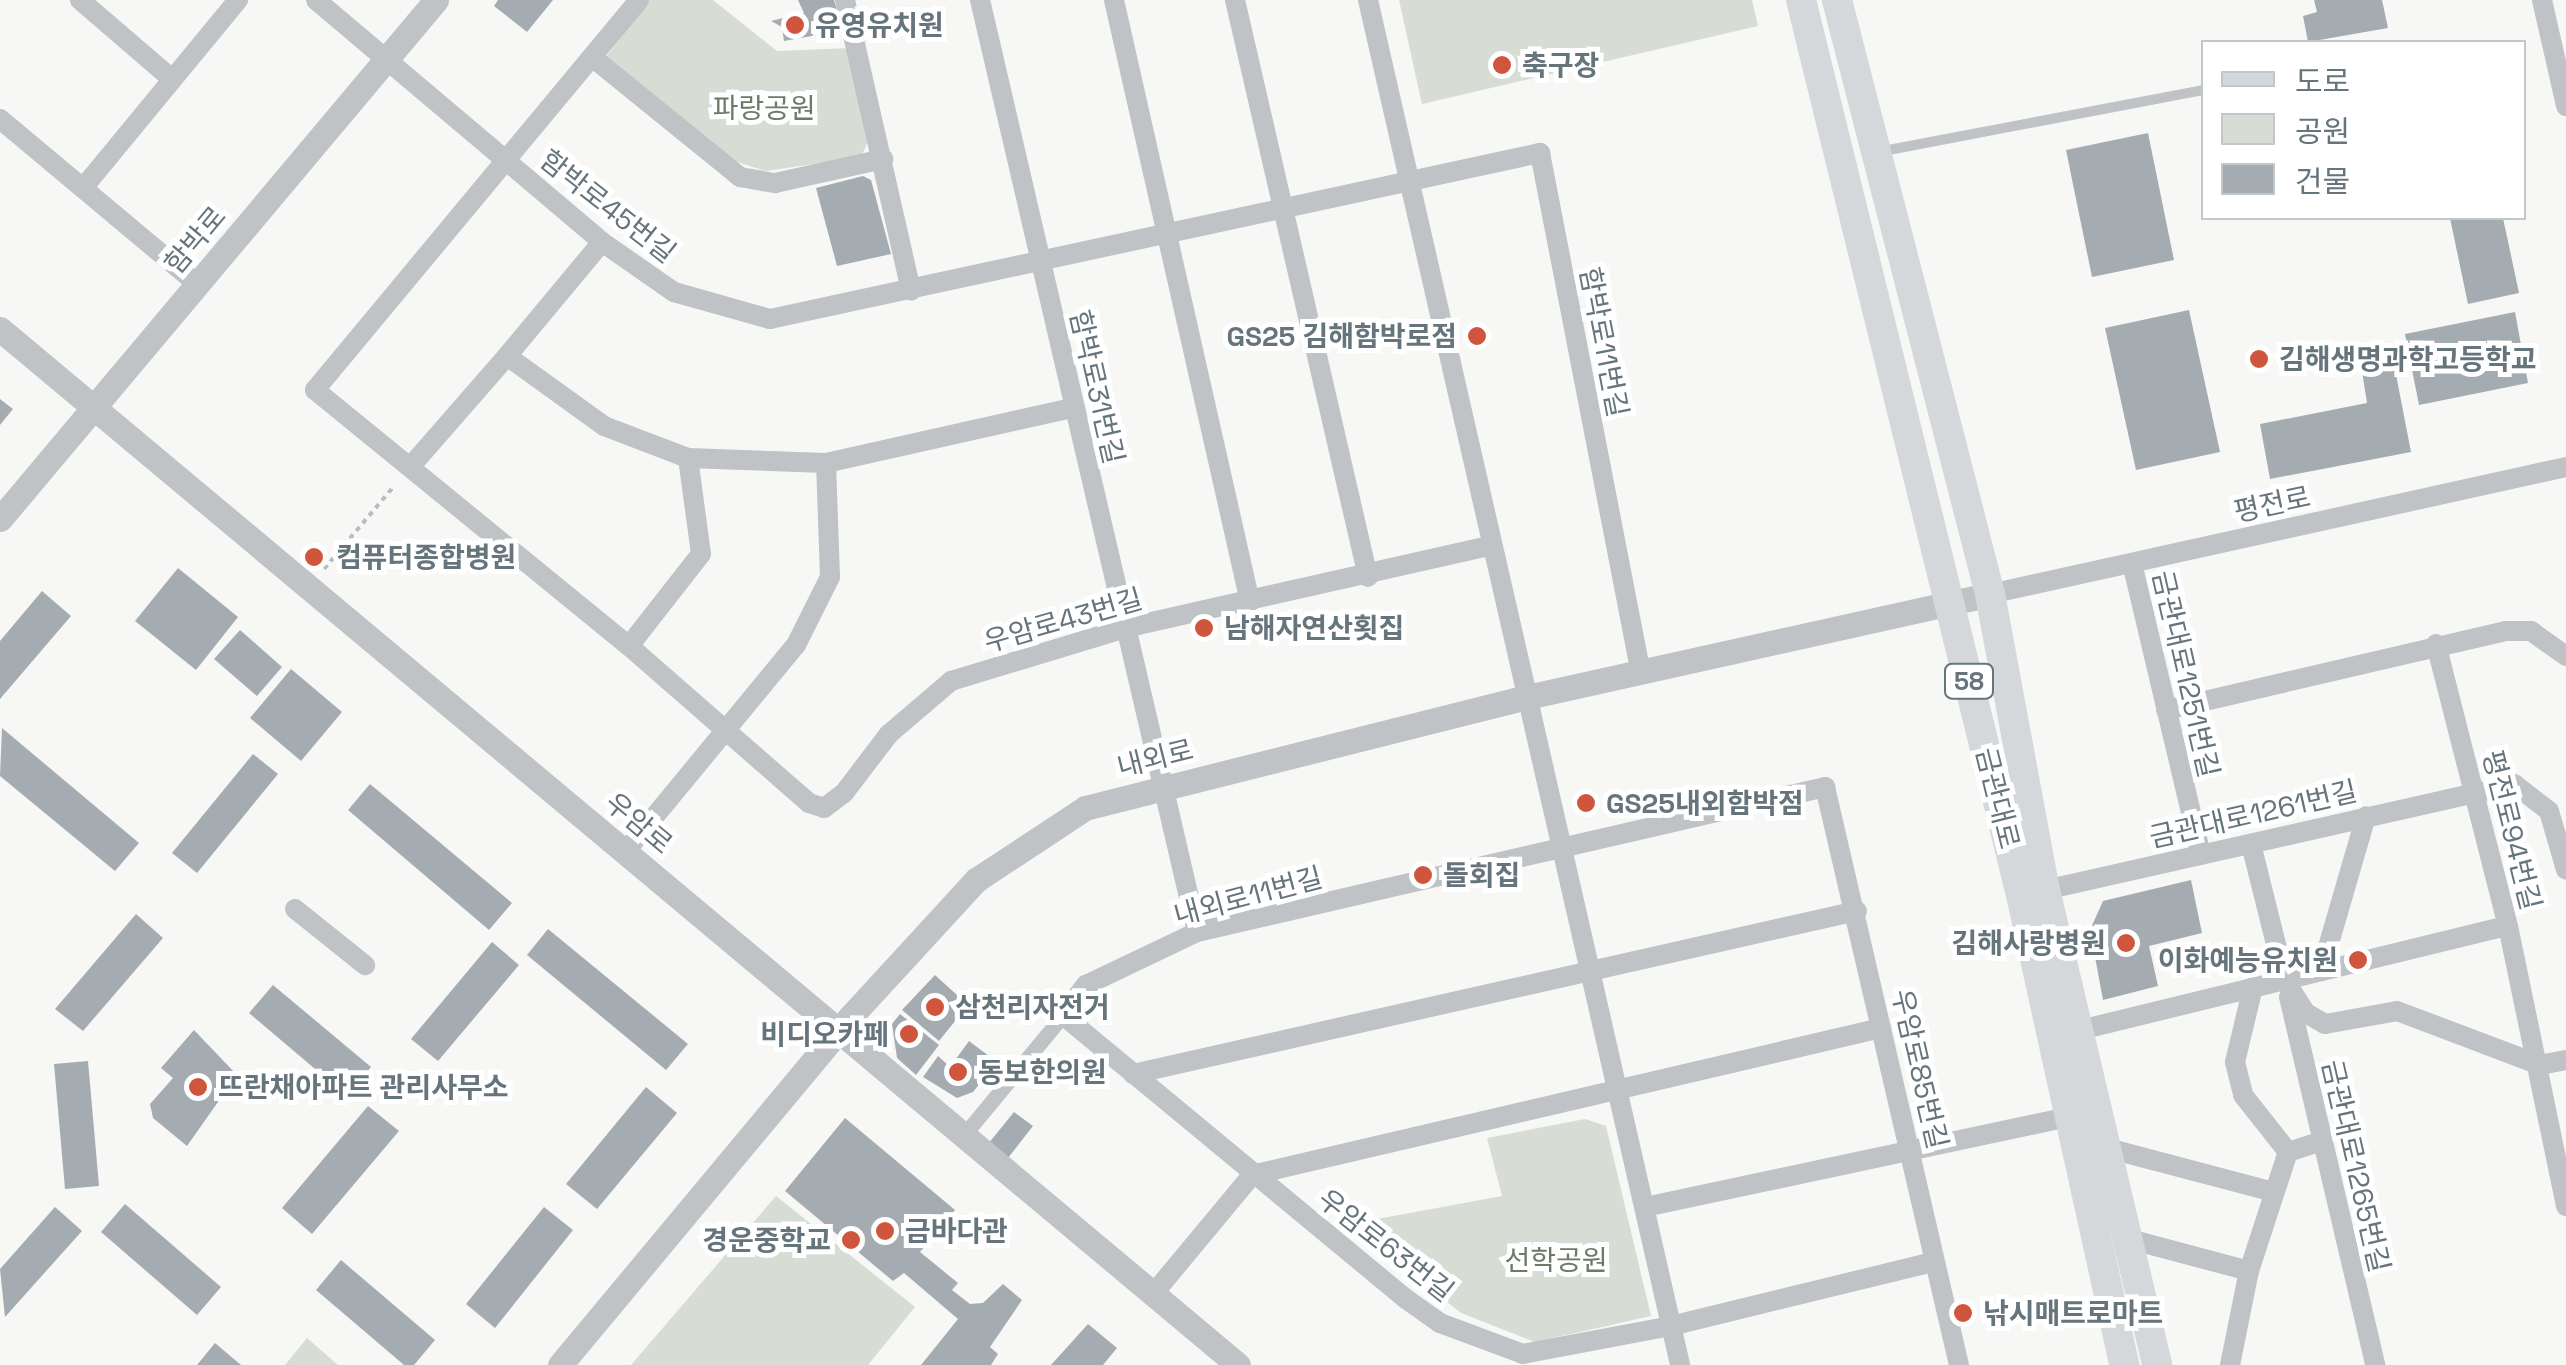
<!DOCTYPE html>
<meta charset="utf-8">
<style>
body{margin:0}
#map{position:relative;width:2566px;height:1365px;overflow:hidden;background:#f7f7f5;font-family:"Space Grotesk","Noto Sans KR",sans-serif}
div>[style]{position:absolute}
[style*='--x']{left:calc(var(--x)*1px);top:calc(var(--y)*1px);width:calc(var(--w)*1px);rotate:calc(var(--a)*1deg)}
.green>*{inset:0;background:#d7dcd4}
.building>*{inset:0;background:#a5acb1}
.path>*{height:4px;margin-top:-2px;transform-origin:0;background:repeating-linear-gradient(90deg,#b9bcbe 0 5px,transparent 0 10px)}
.service>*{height:10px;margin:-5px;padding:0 5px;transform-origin:5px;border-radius:5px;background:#bfc3c6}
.pedestrian>*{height:15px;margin:-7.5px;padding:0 7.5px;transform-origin:7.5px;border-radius:7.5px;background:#bfc3c6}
.minor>*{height:20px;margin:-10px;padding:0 10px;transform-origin:10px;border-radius:10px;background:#bfc3c6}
.tertiary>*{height:25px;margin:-12.5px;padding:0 12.5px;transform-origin:12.5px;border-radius:12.5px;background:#bfc3c6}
.primary>*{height:30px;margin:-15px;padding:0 15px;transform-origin:15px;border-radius:15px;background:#d4d8da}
.dots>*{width:28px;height:28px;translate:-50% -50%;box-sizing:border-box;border:5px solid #fff;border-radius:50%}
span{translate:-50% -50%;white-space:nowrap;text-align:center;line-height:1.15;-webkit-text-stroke:10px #fff;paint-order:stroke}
.shield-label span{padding:2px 8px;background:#fff;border:2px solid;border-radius:8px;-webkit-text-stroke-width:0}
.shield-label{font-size:25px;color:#66747c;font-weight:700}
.poi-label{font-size:28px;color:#66747c;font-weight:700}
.left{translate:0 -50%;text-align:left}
.right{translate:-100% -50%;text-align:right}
.park-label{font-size:28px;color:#6d7a68}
.street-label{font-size:28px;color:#66747c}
.legend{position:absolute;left:2201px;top:40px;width:325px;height:180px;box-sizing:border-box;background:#fff;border:2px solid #c2c7cb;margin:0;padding:12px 18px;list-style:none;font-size:30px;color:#66747c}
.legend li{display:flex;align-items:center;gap:20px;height:50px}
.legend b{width:50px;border:2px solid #c2c7cb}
</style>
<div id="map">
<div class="green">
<div style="clip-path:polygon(649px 0,713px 0,777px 51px,851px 48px,870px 137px,861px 157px,766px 171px,737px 162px,603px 61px)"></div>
<div style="clip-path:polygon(1399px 0,1752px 0,1758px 26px,1422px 104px)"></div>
<div style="clip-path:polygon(1585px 1119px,1606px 1126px,1651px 1316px,1535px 1342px,1461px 1313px,1350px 1224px,1502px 1196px,1487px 1138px)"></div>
<div style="clip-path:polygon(776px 1196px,915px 1307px,868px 1365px,631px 1365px)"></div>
<div style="clip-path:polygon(307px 1338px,338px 1365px,285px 1365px)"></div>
</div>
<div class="building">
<div style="clip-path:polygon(498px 0,553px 0,527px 32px,494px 6px)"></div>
<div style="clip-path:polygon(798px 0,834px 0,842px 27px,820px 26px,812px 36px,784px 41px,782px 27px,771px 21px,804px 13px)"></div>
<div style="clip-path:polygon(2314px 0,2382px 0,2388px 28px,2308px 42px,2303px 16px,2317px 12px)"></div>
<div style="clip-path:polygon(2148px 133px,2174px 260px,2092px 277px,2066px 150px)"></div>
<div style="clip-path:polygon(863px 176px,871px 180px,891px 254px,837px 266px,816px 188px)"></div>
<div style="clip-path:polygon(2450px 218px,2503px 218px,2519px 293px,2468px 304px)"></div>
<div style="clip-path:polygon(2189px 310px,2220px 452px,2136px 470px,2105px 328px)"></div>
<div style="clip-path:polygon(2515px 312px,2528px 383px,2419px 405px,2405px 334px)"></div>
<div style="clip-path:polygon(2393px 359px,2411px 452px,2270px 479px,2260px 424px,2367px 403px,2361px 365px)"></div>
<div style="clip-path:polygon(0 399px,13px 409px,0 425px)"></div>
<div style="clip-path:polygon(178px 568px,238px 617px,196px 670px,135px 621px)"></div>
<div style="clip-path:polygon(42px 591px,71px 616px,0 699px,0 641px)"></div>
<div style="clip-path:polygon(240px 630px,282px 667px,257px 696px,214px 659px)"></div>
<div style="clip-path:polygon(291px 669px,342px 712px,301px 761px,250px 718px)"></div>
<div style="clip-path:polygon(2px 728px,139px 843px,115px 871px,0 776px)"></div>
<div style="clip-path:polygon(253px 754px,278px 774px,197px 873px,172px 853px)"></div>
<div style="clip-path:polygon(370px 784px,512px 903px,489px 930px,348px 810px)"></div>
<div style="clip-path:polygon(2191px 880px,2202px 933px,2149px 946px,2158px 986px,2103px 1000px,2090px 930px,2103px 901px)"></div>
<div style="clip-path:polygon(136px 914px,163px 938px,83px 1031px,55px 1009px)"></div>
<div style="clip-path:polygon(548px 929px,688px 1044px,666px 1070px,527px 955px)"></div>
<div style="clip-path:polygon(492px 942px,519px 965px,438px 1061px,411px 1039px)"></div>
<div style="clip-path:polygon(935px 975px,968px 1005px,939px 1041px,902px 1010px)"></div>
<div style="clip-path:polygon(273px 985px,371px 1067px,347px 1096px,249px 1013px)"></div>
<div style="clip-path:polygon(900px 1014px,939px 1045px,916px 1075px,897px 1058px,892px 1024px)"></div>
<div style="clip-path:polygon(194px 1030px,237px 1075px,187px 1146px,153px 1118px,150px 1104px,173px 1078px,161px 1068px)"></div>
<div style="clip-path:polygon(969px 1041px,997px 1062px,973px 1092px,957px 1098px,923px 1077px,938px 1056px,950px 1067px)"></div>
<div style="clip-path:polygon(88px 1061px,99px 1186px,65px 1189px,54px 1064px)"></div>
<div style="clip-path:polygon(646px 1087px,677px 1113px,597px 1209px,566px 1184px)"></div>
<div style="clip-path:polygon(368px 1106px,399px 1131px,312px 1234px,282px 1208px)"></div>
<div style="clip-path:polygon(1014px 1112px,1033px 1126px,1008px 1158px,988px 1144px)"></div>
<div style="clip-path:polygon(845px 1118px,955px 1210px,920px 1252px,958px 1283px,952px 1290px,970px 1304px,983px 1303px,1003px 1284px,1022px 1300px,990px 1347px,998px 1354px,991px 1365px,921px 1365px,958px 1319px,904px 1273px,893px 1281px,785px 1191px)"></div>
<div style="clip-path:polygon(125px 1204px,221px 1287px,197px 1315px,101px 1232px)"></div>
<div style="clip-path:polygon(55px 1207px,82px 1231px,5px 1317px,0 1269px)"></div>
<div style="clip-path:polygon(544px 1207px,573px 1230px,495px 1328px,466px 1304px)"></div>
<div style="clip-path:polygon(341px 1260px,435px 1340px,414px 1365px,404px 1365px,316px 1290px)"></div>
<div style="clip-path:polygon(1088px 1324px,1117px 1348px,1103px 1365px,1051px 1365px)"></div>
<div style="clip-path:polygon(215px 1343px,241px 1365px,197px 1365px)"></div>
</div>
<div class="path">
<div style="--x:324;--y:569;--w:110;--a:-49.8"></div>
</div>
<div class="service">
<div style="--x:1878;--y:152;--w:332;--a:-10.8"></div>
</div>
<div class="pedestrian">
<div style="--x:963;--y:1136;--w:157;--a:-50.4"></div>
</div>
<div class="minor">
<div style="--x:80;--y:0;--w:121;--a:40.7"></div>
<div style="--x:316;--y:0;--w:375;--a:40.2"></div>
<div style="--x:602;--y:242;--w:88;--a:34.8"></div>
<div style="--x:674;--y:292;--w:100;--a:15.7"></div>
<div style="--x:770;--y:319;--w:788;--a:-12.17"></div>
<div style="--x:1540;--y:153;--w:531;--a:79.03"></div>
<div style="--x:639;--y:0;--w:507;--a:129.72"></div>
<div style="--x:315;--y:390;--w:405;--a:39.2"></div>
<div style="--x:629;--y:646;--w:239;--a:41.1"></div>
<div style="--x:809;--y:803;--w:16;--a:18"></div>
<div style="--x:824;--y:808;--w:25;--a:-37"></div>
<div style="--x:844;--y:793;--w:74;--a:-52.7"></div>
<div style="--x:889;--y:734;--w:82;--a:-40.5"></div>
<div style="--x:951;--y:681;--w:182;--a:-16.9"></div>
<div style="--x:1125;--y:628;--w:374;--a:-12.7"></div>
<div style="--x:845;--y:0;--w:298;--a:77.2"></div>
<div style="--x:980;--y:0;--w:957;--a:76.89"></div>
<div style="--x:1114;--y:0;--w:617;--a:77.27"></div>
<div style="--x:1235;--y:0;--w:592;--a:77.02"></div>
<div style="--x:1368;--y:0;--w:1400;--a:77.12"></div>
<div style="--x:2542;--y:0;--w:109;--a:77.2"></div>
<div style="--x:592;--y:57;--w:191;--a:39"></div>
<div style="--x:740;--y:177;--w:36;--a:10"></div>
<div style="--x:775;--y:183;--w:111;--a:-12.5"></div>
<div style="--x:0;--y:119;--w:257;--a:39.9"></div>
<div style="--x:83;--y:188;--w:244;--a:-50.5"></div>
<div style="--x:507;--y:356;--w:148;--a:-50.2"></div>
<div style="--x:411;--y:466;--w:146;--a:-48.9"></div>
<div style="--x:507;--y:356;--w:120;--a:35.8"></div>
<div style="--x:604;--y:426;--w:90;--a:20.9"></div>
<div style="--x:688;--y:458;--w:138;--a:2.1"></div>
<div style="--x:2132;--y:563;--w:300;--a:76.7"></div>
<div style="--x:1990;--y:594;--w:590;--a:-12.43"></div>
<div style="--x:2436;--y:644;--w:291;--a:75.7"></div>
<div style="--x:2508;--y:926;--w:286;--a:78.3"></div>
<div style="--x:629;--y:646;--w:117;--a:-52"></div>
<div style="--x:701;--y:554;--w:97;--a:-97.7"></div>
<div style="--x:2166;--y:710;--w:349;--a:-13.1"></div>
<div style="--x:2506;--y:631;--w:25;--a:0"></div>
<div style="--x:2531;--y:631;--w:43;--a:35.5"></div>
<div style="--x:2251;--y:844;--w:140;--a:76"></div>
<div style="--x:2285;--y:980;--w:39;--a:58"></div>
<div style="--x:2306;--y:1013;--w:22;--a:30"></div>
<div style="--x:2325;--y:1024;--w:73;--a:-10.2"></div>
<div style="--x:2397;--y:1011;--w:153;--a:20.7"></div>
<div style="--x:2540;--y:1065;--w:26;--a:-11"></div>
<div style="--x:626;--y:851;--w:267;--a:-50.5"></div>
<div style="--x:796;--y:645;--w:76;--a:-63.4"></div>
<div style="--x:830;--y:577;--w:114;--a:-92"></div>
<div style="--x:826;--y:463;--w:253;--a:-12.6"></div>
<div style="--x:2045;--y:890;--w:481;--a:-12.7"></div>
<div style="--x:2514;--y:784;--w:44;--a:37.6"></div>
<div style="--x:2549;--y:811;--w:61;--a:73.9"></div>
<div style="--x:295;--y:909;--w:90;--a:38.7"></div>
<div style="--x:2321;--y:971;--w:161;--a:-73.8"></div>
<div style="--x:2253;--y:987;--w:77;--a:103.5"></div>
<div style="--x:2235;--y:1062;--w:34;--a:76"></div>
<div style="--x:2243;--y:1095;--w:73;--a:51.7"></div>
<div style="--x:2289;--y:997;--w:378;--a:76.8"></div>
<div style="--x:2080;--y:1030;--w:440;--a:-13.7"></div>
<div style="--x:1133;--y:1074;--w:742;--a:-12.69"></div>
<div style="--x:2107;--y:1148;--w:172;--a:14.8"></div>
<div style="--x:1645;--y:1207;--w:432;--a:-12"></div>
<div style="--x:2129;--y:1239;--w:124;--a:14.9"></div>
<div style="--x:1933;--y:1262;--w:270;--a:166.3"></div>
<div style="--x:1671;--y:1326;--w:151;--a:169.3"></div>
<div style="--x:1523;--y:1354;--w:89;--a:-159.5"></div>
<div style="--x:1440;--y:1323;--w:42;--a:-144.8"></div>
<div style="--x:1406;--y:1299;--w:445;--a:-140.4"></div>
<div style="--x:1063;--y:1015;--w:38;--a:-53"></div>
<div style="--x:1086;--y:985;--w:123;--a:-25.5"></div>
<div style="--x:1197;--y:932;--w:645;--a:-13"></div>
<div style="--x:1825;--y:787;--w:593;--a:76.95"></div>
<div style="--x:1154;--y:1293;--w:153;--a:-50.3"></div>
<div style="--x:1252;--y:1175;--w:646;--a:-13.15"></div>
<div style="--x:2230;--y:1365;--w:96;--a:-78.6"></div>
<div style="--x:2249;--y:1271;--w:125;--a:-71.9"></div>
<div style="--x:2288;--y:1152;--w:35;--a:-18"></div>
</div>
<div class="tertiary">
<div style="--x:0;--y:329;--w:1614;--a:39.92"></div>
<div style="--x:0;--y:519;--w:678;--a:-49.97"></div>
<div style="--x:560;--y:1365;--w:454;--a:-50.2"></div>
<div style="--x:851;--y:1016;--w:185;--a:-47.4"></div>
<div style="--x:976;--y:880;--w:131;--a:-33.4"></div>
<div style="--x:1085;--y:808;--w:456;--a:-14.1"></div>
<div style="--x:1527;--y:697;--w:474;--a:-12.5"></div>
</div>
<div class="primary">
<div style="--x:1801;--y:0;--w:922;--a:76.19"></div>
<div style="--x:2021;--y:895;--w:481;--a:77.6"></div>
<div style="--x:1837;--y:0;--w:613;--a:75.56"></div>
<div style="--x:1990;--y:594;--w:301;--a:79.5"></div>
<div style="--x:2045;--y:890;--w:488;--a:76.7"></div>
</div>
<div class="dots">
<div style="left:795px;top:25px;background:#cf563d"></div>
<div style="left:1502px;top:65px;background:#cf563d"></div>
<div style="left:1477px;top:336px;background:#cf563d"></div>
<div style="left:2259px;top:359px;background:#cf563d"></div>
<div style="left:314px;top:557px;background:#cf563d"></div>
<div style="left:1204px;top:628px;background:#cf563d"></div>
<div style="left:1586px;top:803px;background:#cf563d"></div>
<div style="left:1423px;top:875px;background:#cf563d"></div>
<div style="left:2126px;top:943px;background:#cf563d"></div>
<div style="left:2358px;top:960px;background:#cf563d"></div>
<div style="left:935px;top:1007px;background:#cf563d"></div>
<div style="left:909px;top:1034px;background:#cf563d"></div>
<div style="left:958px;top:1072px;background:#cf563d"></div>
<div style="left:198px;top:1087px;background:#cf563d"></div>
<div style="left:885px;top:1231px;background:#cf563d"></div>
<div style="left:851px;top:1240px;background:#cf563d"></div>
<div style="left:1963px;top:1313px;background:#cf563d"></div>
</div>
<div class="shield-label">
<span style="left:1969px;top:681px">58</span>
</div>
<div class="poi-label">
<span class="left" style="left:815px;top:25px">유영유치원</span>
<span class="left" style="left:1522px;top:65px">축구장</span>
<span class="right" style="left:1457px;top:336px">GS25 김해함박로점</span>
<span class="left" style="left:2279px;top:359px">김해생명과학고등학교</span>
<span class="left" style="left:336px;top:557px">컴퓨터종합병원</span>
<span class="left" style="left:1224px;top:628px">남해자연산횟집</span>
<span class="left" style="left:1606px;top:803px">GS25내외함박점</span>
<span class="left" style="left:1443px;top:875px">돌회집</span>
<span class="right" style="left:2106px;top:943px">김해사랑병원</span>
<span class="right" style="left:2338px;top:960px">이화예능유치원</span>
<span class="left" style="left:955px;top:1007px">삼천리자전거</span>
<span class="right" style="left:889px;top:1034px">비디오카페</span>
<span class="left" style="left:978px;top:1072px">동보한의원</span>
<span class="left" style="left:218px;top:1087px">뜨란채아파트 관리사무소</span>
<span class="left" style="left:905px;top:1231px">금바다관</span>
<span class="right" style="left:831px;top:1240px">경운중학교</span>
<span class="left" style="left:1983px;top:1313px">낚시매트로마트</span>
</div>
<div class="park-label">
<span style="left:764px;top:108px">파랑공원</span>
<span style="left:1556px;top:1260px">선학공원</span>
</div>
<div class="street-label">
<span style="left:608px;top:206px;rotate:38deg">함박로45번길</span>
<span style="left:195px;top:240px;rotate:-50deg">함박로</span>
<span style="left:1604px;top:342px;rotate:79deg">함박로11번길</span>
<span style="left:1097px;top:387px;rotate:77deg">함박로31번길</span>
<span style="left:2272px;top:504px;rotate:-12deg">평전로</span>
<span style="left:1063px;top:620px;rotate:-16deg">우암로43번길</span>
<span style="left:2186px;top:674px;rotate:77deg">금관대로1251번길</span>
<span style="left:1155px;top:758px;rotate:-14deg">내외로</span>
<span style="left:1998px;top:798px;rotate:76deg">금관대로</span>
<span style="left:2253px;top:814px;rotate:-13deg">금관대로1261번길</span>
<span style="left:639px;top:823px;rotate:40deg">우암로</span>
<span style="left:2512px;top:830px;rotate:76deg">평전로94번길</span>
<span style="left:1248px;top:896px;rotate:-15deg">내외로11번길</span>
<span style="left:1920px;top:1069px;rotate:77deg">우암로85번길</span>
<span style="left:2356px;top:1166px;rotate:77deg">금관대로1265번길</span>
<span style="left:1386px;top:1245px;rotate:38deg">우암로63번길</span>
</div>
<ul class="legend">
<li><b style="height:12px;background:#d4d8da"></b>도로</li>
<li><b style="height:28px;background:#d7dcd4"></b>공원</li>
<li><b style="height:28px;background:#a5acb1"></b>건물</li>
</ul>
</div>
